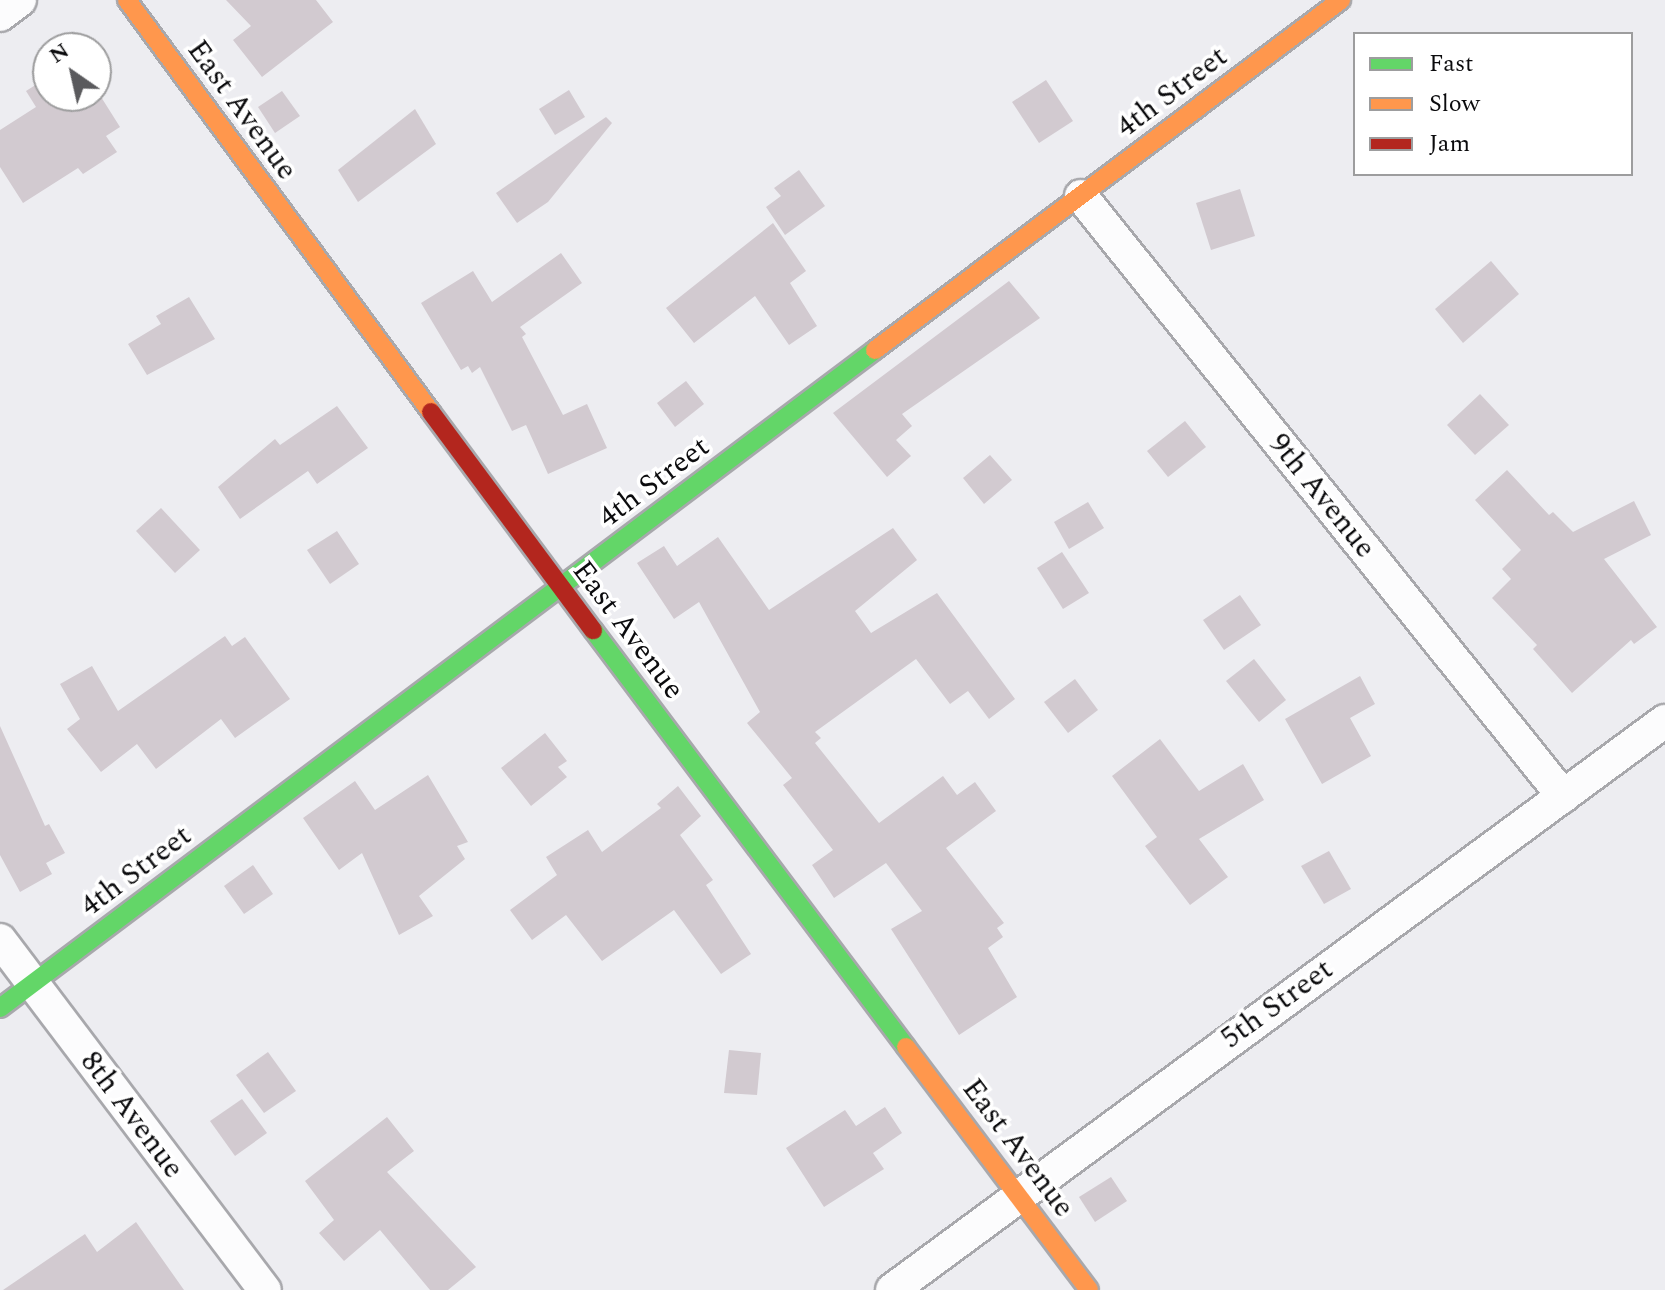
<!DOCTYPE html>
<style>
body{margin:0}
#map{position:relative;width:1665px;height:1290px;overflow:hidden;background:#ededf1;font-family:Spectral,serif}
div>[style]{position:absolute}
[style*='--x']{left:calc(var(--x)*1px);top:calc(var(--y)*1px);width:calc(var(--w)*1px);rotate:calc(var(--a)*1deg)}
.building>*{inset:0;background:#d2cad0}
.roads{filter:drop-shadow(2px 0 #a8a8ac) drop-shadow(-2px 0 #a8a8ac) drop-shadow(0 2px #a8a8ac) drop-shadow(0 -2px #a8a8ac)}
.street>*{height:32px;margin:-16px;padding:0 16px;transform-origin:16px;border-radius:16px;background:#fcfcfd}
.fast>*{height:18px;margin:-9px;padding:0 9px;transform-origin:9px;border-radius:9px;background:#63d668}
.slow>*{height:18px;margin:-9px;padding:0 9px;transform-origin:9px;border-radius:9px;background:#ff974d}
.jam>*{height:18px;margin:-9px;padding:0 9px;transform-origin:9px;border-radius:9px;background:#b3261e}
span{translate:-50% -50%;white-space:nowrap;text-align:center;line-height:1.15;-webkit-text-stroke:7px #fff;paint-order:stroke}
.street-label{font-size:30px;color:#0b0b0d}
.legend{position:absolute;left:1353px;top:32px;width:280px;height:144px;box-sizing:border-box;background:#fff;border:2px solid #9d9d9e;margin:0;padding:10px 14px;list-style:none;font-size:24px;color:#0b0b0d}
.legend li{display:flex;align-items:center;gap:16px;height:40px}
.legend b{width:40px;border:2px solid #9d9d9e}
.north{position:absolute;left:32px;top:32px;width:80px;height:80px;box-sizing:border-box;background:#fff;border:2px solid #9d9d9e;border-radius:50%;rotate:326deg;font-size:22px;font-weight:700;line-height:32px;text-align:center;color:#0b0b0d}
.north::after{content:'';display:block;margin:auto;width:28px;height:36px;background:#5a5a5d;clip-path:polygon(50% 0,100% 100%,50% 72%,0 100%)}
</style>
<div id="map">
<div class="building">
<div style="clip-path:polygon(226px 0,316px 0,333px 22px,262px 77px,233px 40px,251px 26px)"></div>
<div style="clip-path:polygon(48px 77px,48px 96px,96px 96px,96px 89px,120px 127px,106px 136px,117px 152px,83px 174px,78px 168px,23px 203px,0 167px,0 130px,36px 107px,26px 91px)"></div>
<div style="clip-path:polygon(1046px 80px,1073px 121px,1039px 143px,1012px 102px)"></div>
<div style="clip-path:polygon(569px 90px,585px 117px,555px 135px,539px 109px)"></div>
<div style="clip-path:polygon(282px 91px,300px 116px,275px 133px,258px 107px)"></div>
<div style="clip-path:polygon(415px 109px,436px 144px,358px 202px,338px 170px)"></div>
<div style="clip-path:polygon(606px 117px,612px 123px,548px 202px,517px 223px,496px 193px)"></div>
<div style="clip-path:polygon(799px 170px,825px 206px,785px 235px,766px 207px,781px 196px,774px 188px)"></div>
<div style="clip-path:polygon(1240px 189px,1255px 236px,1211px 250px,1196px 203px)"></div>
<div style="clip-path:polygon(773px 223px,806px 271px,790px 283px,817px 326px,789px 345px,755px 296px,694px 343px,666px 308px)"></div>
<div style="clip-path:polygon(561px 253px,582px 283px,520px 327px,526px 334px,522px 337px,563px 415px,587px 404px,607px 448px,548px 474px,526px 425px,512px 431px,480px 367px,472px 373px,468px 366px,461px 370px,421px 303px,473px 271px,492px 302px)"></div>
<div style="clip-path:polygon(1491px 261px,1519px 294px,1463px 343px,1435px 309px)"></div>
<div style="clip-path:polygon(1009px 281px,1040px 318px,902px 414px,912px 426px,896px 440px,911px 456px,887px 477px,833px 413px)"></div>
<div style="clip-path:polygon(189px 297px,215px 339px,147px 375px,128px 344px,161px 324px,156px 316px)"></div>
<div style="clip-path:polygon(686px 381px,704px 404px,675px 427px,657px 403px)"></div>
<div style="clip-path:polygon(1480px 394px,1509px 425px,1475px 455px,1447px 425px)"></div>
<div style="clip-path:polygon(337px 406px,368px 448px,317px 484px,308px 471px,240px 519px,218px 487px,275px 439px,280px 445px)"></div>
<div style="clip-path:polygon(1185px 421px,1206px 447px,1168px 477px,1147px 451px)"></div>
<div style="clip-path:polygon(990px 455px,1012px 480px,984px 504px,963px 478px)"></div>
<div style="clip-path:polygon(1507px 470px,1549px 515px,1553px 512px,1573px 532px,1634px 501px,1651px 535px,1604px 559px,1657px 627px,1634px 644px,1631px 640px,1572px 693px,1533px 649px,1537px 645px,1492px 598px,1511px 579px,1502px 569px,1521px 550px,1475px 500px)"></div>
<div style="clip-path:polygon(1088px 502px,1104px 528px,1069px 549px,1054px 522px)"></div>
<div style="clip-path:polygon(161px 508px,200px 550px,175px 573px,136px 531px)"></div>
<div style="clip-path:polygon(893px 528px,917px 560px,855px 611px,871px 633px,937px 593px,1015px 699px,989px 719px,968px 691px,950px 704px,916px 659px,815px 732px,821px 738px,815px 743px,879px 823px,943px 776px,957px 795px,975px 782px,996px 811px,946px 848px,1004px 923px,997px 928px,1003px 937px,988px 948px,1017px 997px,959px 1035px,891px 929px,922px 911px,886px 863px,834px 898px,812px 865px,833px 850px,783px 785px,792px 778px,747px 723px,760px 712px,699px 602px,674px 619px,637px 563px,664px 546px,677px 566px,718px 537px,769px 610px)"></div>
<div style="clip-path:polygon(337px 531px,359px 564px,330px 584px,307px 550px)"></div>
<div style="clip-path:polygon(1062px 552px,1089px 593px,1063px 609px,1037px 568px)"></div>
<div style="clip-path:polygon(1240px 595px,1261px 625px,1224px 650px,1203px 620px)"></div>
<div style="clip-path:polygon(225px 636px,232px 646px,245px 637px,290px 699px,235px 738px,221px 719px,156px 769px,137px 744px,101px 772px,67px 729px,80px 719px,60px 684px,92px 666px,118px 711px)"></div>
<div style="clip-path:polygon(1254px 659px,1286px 700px,1259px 722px,1226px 681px)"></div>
<div style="clip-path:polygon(1360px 676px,1375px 704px,1350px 718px,1371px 756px,1322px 784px,1285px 719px)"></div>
<div style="clip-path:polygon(1075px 679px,1098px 710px,1068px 733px,1044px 702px)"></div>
<div style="clip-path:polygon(0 726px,45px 826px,49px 824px,65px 853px,46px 863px,52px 874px,20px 892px,0 855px)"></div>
<div style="clip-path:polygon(545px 733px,567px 761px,558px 767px,567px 777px,531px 806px,501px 768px)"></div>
<div style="clip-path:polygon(1160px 739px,1199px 791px,1243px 764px,1264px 800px,1199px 839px,1228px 877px,1190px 905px,1145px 846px,1157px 837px,1112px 776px)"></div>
<div style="clip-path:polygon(428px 775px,468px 842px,457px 846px,465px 859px,419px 896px,433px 916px,399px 935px,362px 853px,339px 870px,303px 818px,355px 781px,375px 810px)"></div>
<div style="clip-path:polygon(678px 786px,701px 816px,680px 835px,713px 880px,706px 885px,751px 954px,721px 974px,674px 910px,602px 961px,566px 915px,532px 940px,510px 910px,557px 875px,546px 857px,588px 830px,602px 852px,661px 808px,657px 804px)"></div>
<div style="clip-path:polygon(1329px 851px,1351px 889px,1324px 904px,1301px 866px)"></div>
<div style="clip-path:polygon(253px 865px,273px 894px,244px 914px,224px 886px)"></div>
<div style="clip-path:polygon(729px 1050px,761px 1053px,757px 1095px,724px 1093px)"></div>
<div style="clip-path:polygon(268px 1052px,296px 1091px,264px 1113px,236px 1075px)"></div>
<div style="clip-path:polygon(242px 1099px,267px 1133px,235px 1156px,210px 1121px)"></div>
<div style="clip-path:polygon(885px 1107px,902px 1133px,873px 1153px,884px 1169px,824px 1207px,786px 1148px,845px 1110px,856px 1126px)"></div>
<div style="clip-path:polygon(387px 1117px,414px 1151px,387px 1172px,476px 1267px,448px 1290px,430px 1290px,380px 1230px,344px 1261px,319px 1233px,334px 1220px,305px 1181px)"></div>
<div style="clip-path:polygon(1111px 1177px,1127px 1201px,1095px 1222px,1079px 1197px)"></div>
<div style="clip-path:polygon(136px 1222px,184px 1290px,3px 1290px,85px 1234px,97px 1252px)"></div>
</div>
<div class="roads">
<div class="street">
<div style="--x:0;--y:15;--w:25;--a:-37"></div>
<div style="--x:1081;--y:196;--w:770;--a:51.22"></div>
<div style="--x:0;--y:940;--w:439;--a:52.9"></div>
<div style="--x:892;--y:1290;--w:960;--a:-36.36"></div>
</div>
<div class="fast">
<div style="--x:593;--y:630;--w:521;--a:53.11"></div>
<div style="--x:0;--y:1008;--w:1095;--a:-36.94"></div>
</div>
<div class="slow">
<div style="--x:127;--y:0;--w:512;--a:53.58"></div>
<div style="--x:875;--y:350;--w:583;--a:-36.91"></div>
<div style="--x:906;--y:1047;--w:304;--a:53"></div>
</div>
<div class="jam">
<div style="--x:431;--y:412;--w:272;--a:53.4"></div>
</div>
</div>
<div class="street-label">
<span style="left:1172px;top:92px;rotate:-37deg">4th Street</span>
<span style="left:242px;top:110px;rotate:54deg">East Avenue</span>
<span style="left:654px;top:482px;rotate:-37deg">4th Street</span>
<span style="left:1322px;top:496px;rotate:51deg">9th Avenue</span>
<span style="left:628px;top:630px;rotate:53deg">East Avenue</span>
<span style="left:136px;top:871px;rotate:-37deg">4th Street</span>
<span style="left:1277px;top:1004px;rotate:-36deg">5th Street</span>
<span style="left:132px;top:1115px;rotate:53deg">8th Avenue</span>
<span style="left:1018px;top:1148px;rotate:53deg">East Avenue</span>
</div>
<ul class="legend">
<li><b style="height:10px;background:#63d668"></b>Fast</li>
<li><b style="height:10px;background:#ff974d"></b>Slow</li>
<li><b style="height:10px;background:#b3261e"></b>Jam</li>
</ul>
<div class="north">N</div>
</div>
